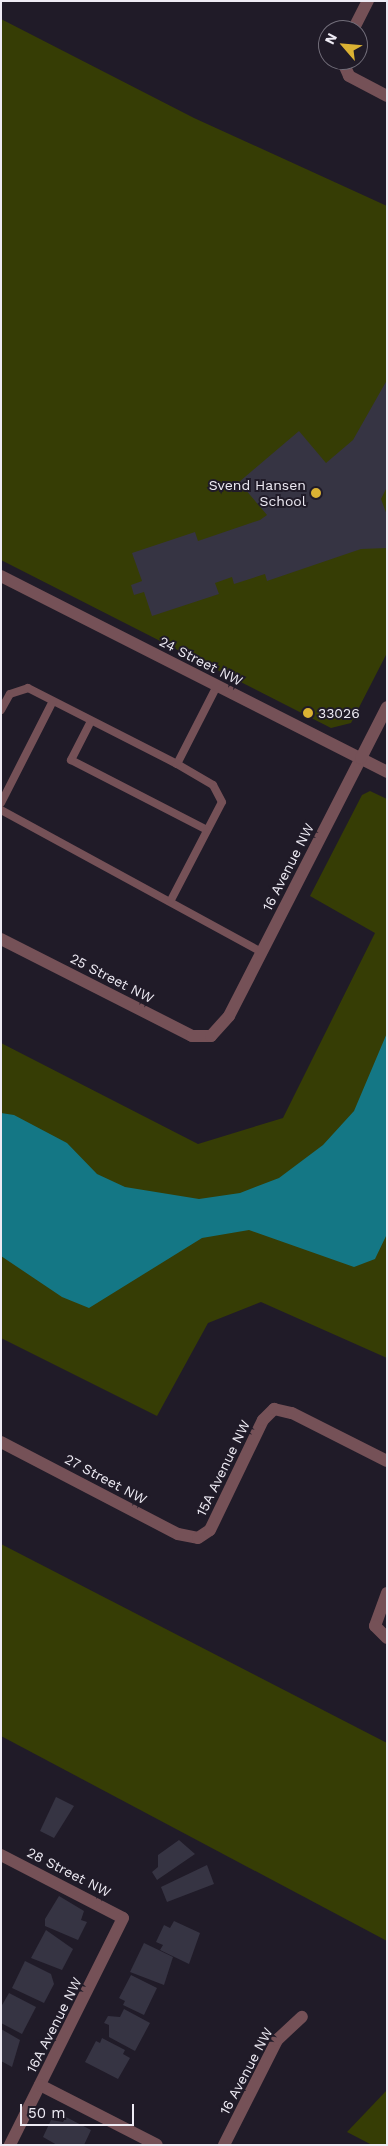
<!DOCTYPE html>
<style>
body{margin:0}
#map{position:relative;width:388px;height:2146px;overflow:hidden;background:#201b28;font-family:"Work Sans",sans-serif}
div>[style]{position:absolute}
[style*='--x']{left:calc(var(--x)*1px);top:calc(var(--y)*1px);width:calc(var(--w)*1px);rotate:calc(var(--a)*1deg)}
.green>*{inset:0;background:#363d05}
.water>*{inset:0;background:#147785}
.building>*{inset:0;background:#363443}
.service>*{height:8px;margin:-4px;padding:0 4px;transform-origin:4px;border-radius:4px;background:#755157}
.minor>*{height:12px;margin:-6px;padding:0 6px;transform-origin:6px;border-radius:6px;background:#755157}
.tertiary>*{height:12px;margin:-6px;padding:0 6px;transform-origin:6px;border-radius:6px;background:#755157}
.dots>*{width:14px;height:14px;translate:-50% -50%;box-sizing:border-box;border:2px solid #201b28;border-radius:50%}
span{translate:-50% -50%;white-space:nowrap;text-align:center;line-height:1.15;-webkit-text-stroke:4px #201b28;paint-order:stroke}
.poi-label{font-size:14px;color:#eeebf4}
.right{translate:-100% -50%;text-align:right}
.left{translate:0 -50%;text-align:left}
.street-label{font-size:14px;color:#eeebf4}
.frame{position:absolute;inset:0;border:2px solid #eeebf4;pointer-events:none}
.north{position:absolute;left:318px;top:20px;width:50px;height:50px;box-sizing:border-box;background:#201b28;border:1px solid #726e7a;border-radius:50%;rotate:297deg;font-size:14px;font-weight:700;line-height:20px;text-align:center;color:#eeebf4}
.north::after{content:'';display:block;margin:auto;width:18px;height:22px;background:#dbb233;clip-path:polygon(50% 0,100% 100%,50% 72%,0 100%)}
.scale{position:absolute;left:20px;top:2104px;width:114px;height:22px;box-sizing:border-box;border:2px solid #eeebf4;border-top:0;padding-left:6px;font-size:15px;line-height:18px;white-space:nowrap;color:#eeebf4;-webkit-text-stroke:4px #201b28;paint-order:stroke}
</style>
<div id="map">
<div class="green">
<div style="clip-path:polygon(1px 19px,194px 118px,387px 206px,387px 653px,351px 723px,331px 728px,1px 560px)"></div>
<div style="clip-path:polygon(370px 791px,387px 799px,387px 1358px,261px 1302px,208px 1323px,157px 1416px,1px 1338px,1px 1043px,198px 1144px,283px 1118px,375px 933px,310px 896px,362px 795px)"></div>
<div style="clip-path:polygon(1px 1544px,387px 1743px,387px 1941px,1px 1736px)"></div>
<div style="clip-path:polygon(387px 2090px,387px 2145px,372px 2145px,347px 2132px)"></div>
</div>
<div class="water">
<div style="clip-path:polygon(387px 1033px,387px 1234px,375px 1259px,354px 1267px,249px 1230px,202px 1238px,89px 1308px,62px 1297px,1px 1256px,1px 1113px,14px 1115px,67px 1143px,97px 1174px,125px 1187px,199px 1199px,240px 1193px,279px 1178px,323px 1145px,354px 1111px)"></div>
</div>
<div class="building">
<div style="clip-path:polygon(387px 380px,387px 487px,381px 499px,387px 515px,387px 548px,361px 549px,267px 581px,265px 574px,234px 584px,232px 577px,215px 583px,219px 594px,152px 616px,144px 592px,134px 595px,131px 585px,142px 581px,132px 553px,195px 532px,198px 541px,260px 520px,267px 515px,239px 482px,299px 431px,326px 463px,353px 440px)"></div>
<div style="clip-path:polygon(56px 1797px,74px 1806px,54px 1838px,40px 1831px)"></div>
<div style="clip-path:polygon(179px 1840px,195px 1854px,157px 1880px,152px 1872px,158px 1867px,158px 1855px)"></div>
<div style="clip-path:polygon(207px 1865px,214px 1884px,167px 1902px,161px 1887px)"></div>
<div style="clip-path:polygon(59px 1896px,84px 1911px,81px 1920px,87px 1922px,78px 1940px,45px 1926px,45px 1919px)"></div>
<div style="clip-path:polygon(174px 1921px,200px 1933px,189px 1964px,160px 1950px,163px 1945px,156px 1942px,164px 1925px,170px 1928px)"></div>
<div style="clip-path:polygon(46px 1930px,73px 1949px,62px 1970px,31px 1958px)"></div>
<div style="clip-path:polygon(144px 1943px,173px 1957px,164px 1985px,130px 1972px)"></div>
<div style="clip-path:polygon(25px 1961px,51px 1974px,54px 1984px,44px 2003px,12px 1988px)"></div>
<div style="clip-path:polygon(131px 1975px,157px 1988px,144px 2015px,123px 2005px,125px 2001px,119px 1998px)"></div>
<div style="clip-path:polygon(9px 1993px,36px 2007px,22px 2034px,1px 2023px,1px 2007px)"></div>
<div style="clip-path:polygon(124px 2009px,150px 2023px,135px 2051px,109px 2037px,109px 2025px,104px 2023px,108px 2016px,120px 2017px)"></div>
<div style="clip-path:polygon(1px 2029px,20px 2040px,12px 2067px,1px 2061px)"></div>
<div style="clip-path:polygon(102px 2038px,125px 2050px,123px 2054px,130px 2058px,118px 2079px,85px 2062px,96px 2041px,100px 2043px)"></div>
<div style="clip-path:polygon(66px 2117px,91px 2130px,84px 2145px,57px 2145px,43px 2137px,51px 2120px,63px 2122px)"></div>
</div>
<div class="service">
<div style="--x:1;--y:710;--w:18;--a:-61"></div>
<div style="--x:10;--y:694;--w:19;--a:-18"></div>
<div style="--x:28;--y:688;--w:167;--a:27"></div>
<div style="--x:177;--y:764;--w:88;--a:-62.9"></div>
<div style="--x:91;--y:721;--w:44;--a:117.1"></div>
<div style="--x:71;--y:760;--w:153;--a:27.2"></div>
<div style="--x:1;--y:803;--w:114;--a:-63"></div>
<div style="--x:1;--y:810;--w:296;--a:28.6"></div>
<div style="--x:171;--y:900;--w:110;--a:-62.5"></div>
<div style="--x:222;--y:802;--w:19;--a:-118"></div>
<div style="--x:213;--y:785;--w:42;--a:-149.7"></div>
</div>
<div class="minor">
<div style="--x:353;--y:30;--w:33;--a:-63"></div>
<div style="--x:342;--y:60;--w:17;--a:66"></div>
<div style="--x:349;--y:76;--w:43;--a:27.8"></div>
<div style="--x:1;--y:939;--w:214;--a:26.9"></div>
<div style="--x:192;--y:1036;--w:19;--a:0"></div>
<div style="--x:211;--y:1036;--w:27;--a:-48"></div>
<div style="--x:229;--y:1016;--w:290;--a:-62.9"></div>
<div style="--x:1;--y:1442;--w:199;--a:27.5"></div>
<div style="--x:178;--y:1534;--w:20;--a:11"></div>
<div style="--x:198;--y:1538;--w:14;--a:-34"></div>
<div style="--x:210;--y:1530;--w:122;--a:-64.3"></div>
<div style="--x:263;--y:1420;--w:16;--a:-45"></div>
<div style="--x:274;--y:1409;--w:18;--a:13"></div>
<div style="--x:292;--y:1413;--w:106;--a:26.8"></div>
<div style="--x:387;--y:1593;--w:35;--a:110"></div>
<div style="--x:375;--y:1626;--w:17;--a:45"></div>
<div style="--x:1;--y:1855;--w:137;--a:27.3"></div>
<div style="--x:123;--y:1918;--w:254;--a:116.5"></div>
<div style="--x:40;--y:2085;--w:131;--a:27.1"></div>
<div style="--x:224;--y:2145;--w:118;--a:-63.2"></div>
<div style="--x:277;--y:2040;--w:34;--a:-43"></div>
</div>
<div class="tertiary">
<div style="--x:1;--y:576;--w:433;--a:26.9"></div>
<div style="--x:361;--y:758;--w:57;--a:-63"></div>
</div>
<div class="dots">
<div style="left:316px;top:493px;background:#dbb233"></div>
<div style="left:308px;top:713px;background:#dbb233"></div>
</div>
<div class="poi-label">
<span class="right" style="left:306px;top:493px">Svend Hansen<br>School</span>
<span class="left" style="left:318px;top:713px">33026</span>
</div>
<div class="street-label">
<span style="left:201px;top:661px;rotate:27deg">24 Street NW</span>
<span style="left:288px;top:867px;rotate:-63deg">16 Avenue NW</span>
<span style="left:112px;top:978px;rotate:27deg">25 Street NW</span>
<span style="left:223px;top:1468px;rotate:-64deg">15A Avenue NW</span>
<span style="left:106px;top:1479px;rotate:28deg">27 Street NW</span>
<span style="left:69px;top:1872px;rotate:27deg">28 Street NW</span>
<span style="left:54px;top:2025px;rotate:-63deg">16A Avenue NW</span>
<span style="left:246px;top:2071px;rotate:-62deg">16 Avenue NW</span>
</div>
<div class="frame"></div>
<div class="north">N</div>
<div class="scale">50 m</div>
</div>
